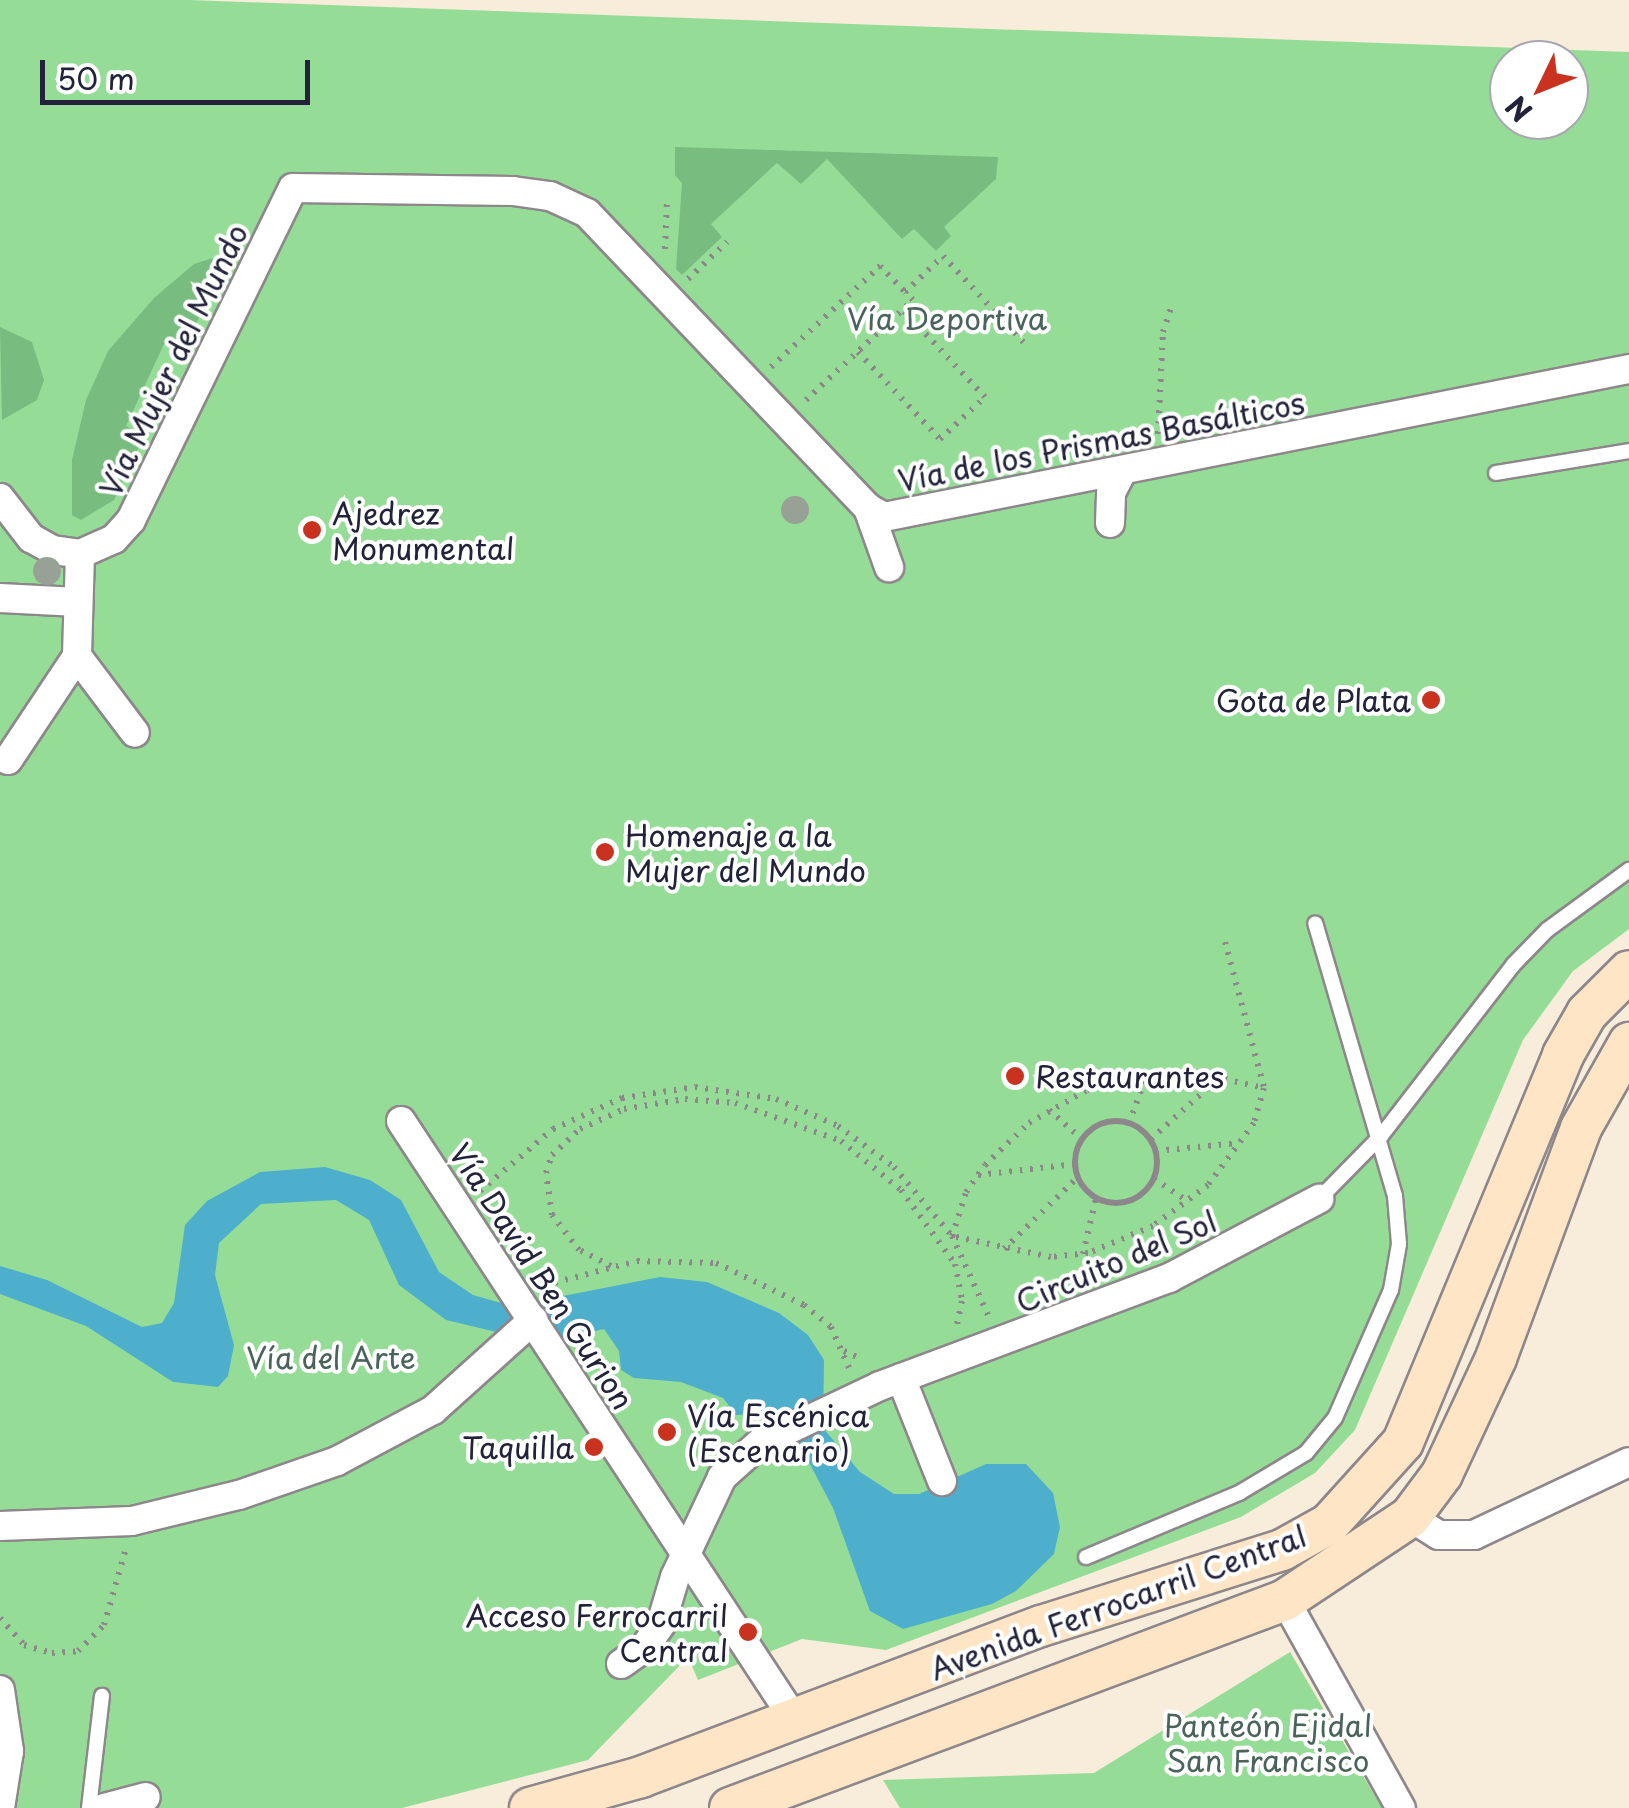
<!DOCTYPE html>
<meta charset="utf-8">
<style>
body{margin:0}
#map{position:relative;width:1629px;height:1808px;overflow:hidden;background:#f8ecdb;font-family:"Playpen Sans",sans-serif}
div>[style]{position:absolute}
[style*='--x']{left:calc(var(--x)*1px);top:calc(var(--y)*1px);width:calc(var(--w)*1px);rotate:calc(var(--a)*1deg)}
.green>*{inset:0;background:#95dd97}
.forest>*{inset:0;background:#78bc80}
.water>*{inset:0;background:#4eafcd}
.path>*{height:6px;margin-top:-3px;transform-origin:0;background:repeating-linear-gradient(90deg,#8d878b 0 2.5px,transparent 0 10.5px)}
.path>.ring{margin:-3px;padding:0;box-sizing:content-box;background:none;border:6px solid #8d878b;border-radius:50%}
.roads{filter:drop-shadow(2px 0 #8d878b) drop-shadow(-2px 0 #8d878b) drop-shadow(0 2px #8d878b) drop-shadow(0 -2px #8d878b)}
.lane>*{height:14px;margin:-7px;padding:0 7px;transform-origin:7px;border-radius:7px;background:#fff}
.street>*{height:28px;margin:-14px;padding:0 14px;transform-origin:14px;border-radius:14px;background:#fff}
.secondary>*{height:40px;margin:-20px;padding:0 20px;transform-origin:20px;border-radius:20px;background:#fde5c5}
.trees>*{width:28px;height:28px;margin:-14px;border-radius:50%;background:#98a195}
.dots>*{width:28px;height:28px;translate:-50% -50%;box-sizing:border-box;border:5px solid #fff;border-radius:50%}
span{translate:-50% -50%;white-space:nowrap;text-align:center;line-height:1.15;-webkit-text-stroke:8px #fff;paint-order:stroke}
.park-label{font-size:30px;color:#4a635b}
.street-label{font-size:30px;color:#22223b}
.poi-label{font-size:30px;color:#22223b}
.left{translate:0 -50%;text-align:left}
.right{translate:-100% -50%;text-align:right}
.north{position:absolute;left:1489px;top:40px;width:100px;height:100px;box-sizing:border-box;background:#fff;border:2px solid #a7a7b1;border-radius:50%;rotate:227deg;font-size:28px;font-weight:700;line-height:40px;text-align:center;color:#22223b}
.north::after{content:'';display:block;margin:auto;width:35px;height:45px;background:#c8321e;clip-path:polygon(50% 0,100% 100%,50% 72%,0 100%)}
.scale{position:absolute;left:40px;top:60px;width:270px;height:45px;box-sizing:border-box;border:5px solid #22223b;border-top:0;padding-left:12px;font-size:30px;line-height:35px;white-space:nowrap;color:#22223b;-webkit-text-stroke:8px #fff;paint-order:stroke}
</style>
<div id="map">
<div class="green">
<div style="clip-path:polygon(evenodd,0 0,189px 0,1629px 52px,1629px 929px,1573px 971px,1523px 1040px,1355px 1430px,1315px 1473px,1241px 1517px,886px 1650px,802px 1639px,698px 1680px,688px 1657px,588px 1760px,402px 1808px,0 1808px,0 0,1509px 60px,1569px 60px,1569px 120px,1509px 120px,1509px 60px)"></div>
<div style="clip-path:polygon(1290px 1652px,1382px 1808px,900px 1808px,883px 1780px,1094px 1773px)"></div>
</div>
<div class="forest">
<div style="clip-path:polygon(675px 147px,998px 157px,996px 179px,944px 227px,951px 236px,936px 251px,914px 229px,902px 239px,827px 159px,801px 184px,777px 163px,711px 224px,722px 237px,682px 275px,676px 269px,682px 183px,675px 175px)"></div>
<div style="clip-path:polygon(213px 258px,226px 259px,183px 352px,164px 344px,126px 426px,144px 436px,114px 500px,81px 520px,72px 515px,72px 460px,86px 400px,108px 351px,154px 298px,194px 264px)"></div>
<div style="clip-path:polygon(0 327px,32px 342px,44px 380px,37px 400px,2px 420px)"></div>
</div>
<div class="water">
<div style="clip-path:polygon(325px 1167px,370px 1180px,401px 1200px,439px 1272px,473px 1295px,512px 1306px,660px 1277px,707px 1282px,779px 1313px,808px 1335px,824px 1360px,823px 1428px,860px 1472px,894px 1494px,919px 1494px,986px 1464px,1026px 1464px,1053px 1493px,1060px 1527px,1054px 1554px,1016px 1591px,992px 1604px,903px 1629px,870px 1611px,833px 1508px,783px 1413px,736px 1415px,723px 1398px,681px 1382px,634px 1378px,621px 1370px,619px 1351px,604px 1329px,561px 1339px,517px 1337px,446px 1320px,399px 1285px,369px 1220px,336px 1200px,261px 1204px,219px 1243px,215px 1275px,234px 1345px,228px 1376px,218px 1387px,173px 1382px,86px 1326px,0 1294px,0 1266px,47px 1280px,142px 1327px,162px 1323px,174px 1303px,185px 1225px,207px 1201px,260px 1172px)"></div>
</div>
<div class="path">
<div style="--x:665;--y:249;--w:48;--a:-87.6"></div>
<div style="--x:688;--y:279;--w:54;--a:-43.5"></div>
<div style="--x:858;--y:352;--w:120;--a:46.7"></div>
<div style="--x:940;--y:439;--w:62;--a:-43"></div>
<div style="--x:985;--y:397;--w:120;--a:-133.3"></div>
<div style="--x:771;--y:367;--w:149;--a:-42.8"></div>
<div style="--x:880;--y:266;--w:36;--a:46"></div>
<div style="--x:905;--y:292;--w:52;--a:-43.5"></div>
<div style="--x:943;--y:256;--w:122;--a:47"></div>
<div style="--x:806;--y:400;--w:146;--a:-43.1"></div>
<div style="--x:913;--y:300;--w:11;--a:-135"></div>
<div style="--x:1158;--y:434;--w:102;--a:-87.2"></div>
<div style="--x:1163;--y:332;--w:26;--a:-72"></div>
<div style="--x:1225;--y:942;--w:151;--a:75"></div>
<div style="--x:1264;--y:1088;--w:36;--a:106"></div>
<div style="--x:1254;--y:1123;--w:77;--a:126.6"></div>
<div style="--x:1208;--y:1185;--w:69;--a:143.3"></div>
<div style="--x:1153;--y:1226;--w:70;--a:157.4"></div>
<div style="--x:1088;--y:1253;--w:37;--a:174"></div>
<div style="--x:1051;--y:1257;--w:101;--a:-168"></div>
<div style="--x:952;--y:1236;--w:46;--a:-72.3"></div>
<div style="--x:966;--y:1192;--w:33;--a:-55"></div>
<div style="--x:985;--y:1165;--w:61;--a:-43.7"></div>
<div style="--x:1029;--y:1123;--w:67;--a:-29.6"></div>
<div style="--x:1087;--y:1090;--w:40;--a:-18"></div>
<div style="--x:1125;--y:1078;--w:69;--a:-5"></div>
<div style="--x:1194;--y:1072;--w:72;--a:12.9"></div>
<div style="--x:1049;--y:1110;--w:44;--a:41.3"></div>
<div class="ring" style="left:1075px;top:1121px;width:76px;height:76px"></div>
<div style="--x:1129;--y:1123;--w:51;--a:-69.4"></div>
<div style="--x:1151;--y:1139;--w:94;--a:-42"></div>
<div style="--x:1156;--y:1151;--w:83;--a:-5.5"></div>
<div style="--x:978;--y:1175;--w:98;--a:-6.5"></div>
<div style="--x:1154;--y:1179;--w:42;--a:33.3"></div>
<div style="--x:480;--y:1191;--w:96;--a:-40.3"></div>
<div style="--x:553;--y:1129;--w:76;--a:-24.2"></div>
<div style="--x:622;--y:1098;--w:74;--a:-8.6"></div>
<div style="--x:695;--y:1087;--w:82;--a:8.4"></div>
<div style="--x:776;--y:1099;--w:68;--a:23.5"></div>
<div style="--x:838;--y:1126;--w:69;--a:36.2"></div>
<div style="--x:894;--y:1167;--w:90;--a:50"></div>
<div style="--x:952;--y:1236;--w:87;--a:65.5"></div>
<div style="--x:1004;--y:1249;--w:103;--a:-44.2"></div>
<div style="--x:1083;--y:1254;--w:57;--a:-76.9"></div>
<div style="--x:611;--y:1266;--w:36;--a:-153"></div>
<div style="--x:579;--y:1250;--w:44;--a:-127.6"></div>
<div style="--x:552;--y:1215;--w:42;--a:-98.1"></div>
<div style="--x:546;--y:1173;--w:19;--a:-72"></div>
<div style="--x:552;--y:1155;--w:38;--a:-43"></div>
<div style="--x:580;--y:1129;--w:48;--a:-24.4"></div>
<div style="--x:624;--y:1109;--w:62;--a:-9.3"></div>
<div style="--x:685;--y:1099;--w:50;--a:4.6"></div>
<div style="--x:735;--y:1103;--w:113;--a:19.7"></div>
<div style="--x:841;--y:1141;--w:77;--a:39.2"></div>
<div style="--x:901;--y:1190;--w:92;--a:53.9"></div>
<div style="--x:955;--y:1264;--w:38;--a:79"></div>
<div style="--x:962;--y:1301;--w:24;--a:102"></div>
<div style="--x:545;--y:1285;--w:95;--a:-14.6"></div>
<div style="--x:637;--y:1261;--w:79;--a:1.5"></div>
<div style="--x:716;--y:1263;--w:98;--a:25.5"></div>
<div style="--x:804;--y:1305;--w:35;--a:39"></div>
<div style="--x:831;--y:1327;--w:45;--a:66.3"></div>
<div style="--x:844;--y:1351;--w:19;--a:25"></div>
<div style="--x:0;--y:1618;--w:36;--a:48"></div>
<div style="--x:24;--y:1645;--w:29;--a:16"></div>
<div style="--x:52;--y:1653;--w:26;--a:-4"></div>
<div style="--x:78;--y:1651;--w:37;--a:-45"></div>
<div style="--x:104;--y:1625;--w:79;--a:-73.9"></div>
</div>
<div class="roads">
<div class="lane">
<div style="--x:1496;--y:473;--w:135;--a:-9.4"></div>
<div style="--x:1319;--y:1199;--w:88;--a:-45.5"></div>
<div style="--x:1381;--y:1136;--w:216;--a:-52.3"></div>
<div style="--x:1513;--y:965;--w:49;--a:-45.8"></div>
<div style="--x:1547;--y:930;--w:102;--a:-36.2"></div>
<div style="--x:1086;--y:1557;--w:166;--a:-22.7"></div>
<div style="--x:1239;--y:1493;--w:78;--a:-30.8"></div>
<div style="--x:1306;--y:1453;--w:45;--a:-50.4"></div>
<div style="--x:1335;--y:1418;--w:140;--a:-66.4"></div>
<div style="--x:1391;--y:1290;--w:47;--a:-80.1"></div>
<div style="--x:1399;--y:1244;--w:48;--a:-94.8"></div>
<div style="--x:1395;--y:1196;--w:284;--a:-106.3"></div>
<div style="--x:89;--y:1808;--w:113;--a:-83.4"></div>
</div>
<div class="street">
<div style="--x:0;--y:498;--w:51;--a:52.2"></div>
<div style="--x:31;--y:538;--w:25;--a:29"></div>
<div style="--x:53;--y:550;--w:27;--a:8"></div>
<div style="--x:80;--y:554;--w:37;--a:-24"></div>
<div style="--x:114;--y:539;--w:25;--a:-48"></div>
<div style="--x:131;--y:520;--w:369;--a:-64"></div>
<div style="--x:293;--y:188;--w:220;--a:0.8"></div>
<div style="--x:513;--y:191;--w:37;--a:8"></div>
<div style="--x:550;--y:196;--w:41;--a:24.7"></div>
<div style="--x:587;--y:213;--w:407;--a:46.4"></div>
<div style="--x:868;--y:508;--w:18;--a:29"></div>
<div style="--x:884;--y:517;--w:760;--a:-11.24"></div>
<div style="--x:868;--y:508;--w:63;--a:70.4"></div>
<div style="--x:1110;--y:523;--w:30;--a:-88"></div>
<div style="--x:1111;--y:493;--w:25;--a:-63"></div>
<div style="--x:80;--y:554;--w:102;--a:91.7"></div>
<div style="--x:77;--y:656;--w:96;--a:53"></div>
<div style="--x:0;--y:598;--w:78;--a:2.9"></div>
<div style="--x:8;--y:760;--w:125;--a:-56.4"></div>
<div style="--x:401;--y:1121;--w:713;--a:56.67"></div>
<div style="--x:901;--y:1378;--w:111;--a:68.3"></div>
<div style="--x:1410;--y:1517;--w:34;--a:32"></div>
<div style="--x:1439;--y:1535;--w:35;--a:0"></div>
<div style="--x:1474;--y:1535;--w:171;--a:-25.2"></div>
<div style="--x:0;--y:1526;--w:132;--a:-2.2"></div>
<div style="--x:132;--y:1521;--w:110;--a:-13.7"></div>
<div style="--x:239;--y:1495;--w:104;--a:-19.1"></div>
<div style="--x:337;--y:1461;--w:109;--a:-28"></div>
<div style="--x:433;--y:1410;--w:135;--a:-42"></div>
<div style="--x:1285;--y:1600;--w:238;--a:60.9"></div>
<div style="--x:621;--y:1664;--w:29;--a:-35"></div>
<div style="--x:645;--y:1647;--w:28;--a:-55"></div>
<div style="--x:661;--y:1624;--w:49;--a:-73.4"></div>
<div style="--x:675;--y:1577;--w:110;--a:-64.8"></div>
<div style="--x:722;--y:1477;--w:51;--a:-41.8"></div>
<div style="--x:760;--y:1443;--w:133;--a:-25.4"></div>
<div style="--x:880;--y:1386;--w:309;--a:-20.5"></div>
<div style="--x:1169;--y:1278;--w:170;--a:-27.8"></div>
<div style="--x:0;--y:1690;--w:62;--a:81.6"></div>
<div style="--x:9;--y:1751;--w:58;--a:99"></div>
<div style="--x:104;--y:1808;--w:43;--a:-14.7"></div>
</div>
<div class="secondary">
<div style="--x:530;--y:1808;--w:115;--a:-15.6"></div>
<div style="--x:641;--y:1777;--w:428;--a:-20.7"></div>
<div style="--x:1041;--y:1626;--w:253;--a:-17.5"></div>
<div style="--x:1282;--y:1550;--w:54;--a:-29"></div>
<div style="--x:1329;--y:1524;--w:110;--a:-47.9"></div>
<div style="--x:1403;--y:1442;--w:419;--a:-67.5"></div>
<div style="--x:1563;--y:1055;--w:48;--a:-60.3"></div>
<div style="--x:1587;--y:1013;--w:59;--a:-45"></div>
<div style="--x:730;--y:1808;--w:593;--a:-20.54"></div>
<div style="--x:1285;--y:1600;--w:150;--a:-33.6"></div>
<div style="--x:1410;--y:1517;--w:54;--a:-53.3"></div>
<div style="--x:1442;--y:1474;--w:128;--a:-65"></div>
<div style="--x:1496;--y:1358;--w:245;--a:-69.7"></div>
<div style="--x:1581;--y:1128;--w:98;--a:-60.5"></div>
</div>
</div>
<div class="trees">
<div style="left:795px;top:510px"></div>
<div style="left:47px;top:571px"></div>
</div>
<div class="dots">
<div style="left:312px;top:530px;background:#c8321e"></div>
<div style="left:1431px;top:700px;background:#c8321e"></div>
<div style="left:605px;top:852px;background:#c8321e"></div>
<div style="left:1015px;top:1076px;background:#c8321e"></div>
<div style="left:667px;top:1432px;background:#c8321e"></div>
<div style="left:594px;top:1447px;background:#c8321e"></div>
<div style="left:748px;top:1632px;background:#c8321e"></div>
</div>
<div class="park-label">
<span style="left:947px;top:318px">Vía Deportiva</span>
<span style="left:331px;top:1357px">Vía del Arte</span>
<span style="left:1268px;top:1742px">Panteón Ejidal<br>San Francisco</span>
</div>
<div class="street-label">
<span style="left:173px;top:360px;rotate:-64deg">Vía Mujer del Mundo</span>
<span style="left:1101px;top:441px;rotate:-11deg">Vía de los Prismas Basálticos</span>
<span style="left:1116px;top:1261px;rotate:-23deg">Circuito del Sol</span>
<span style="left:542px;top:1276px;rotate:57deg">Vía David Ben Gurion</span>
<span style="left:1118px;top:1602px;rotate:-20deg">Avenida Ferrocarril Central</span>
</div>
<div class="poi-label">
<span class="left" style="left:332px;top:530px">Ajedrez<br>Monumental</span>
<span class="right" style="left:1411px;top:700px">Gota de Plata</span>
<span class="left" style="left:625px;top:852px">Homenaje a la<br>Mujer del Mundo</span>
<span class="left" style="left:1035px;top:1076px">Restaurantes</span>
<span class="left" style="left:687px;top:1432px">Vía Escénica<br>(Escenario)</span>
<span class="right" style="left:574px;top:1447px">Taquilla</span>
<span class="right" style="left:728px;top:1632px">Acceso Ferrocarril<br>Central</span>
</div>
<div class="north">N</div>
<div class="scale">50 m</div>
</div>
